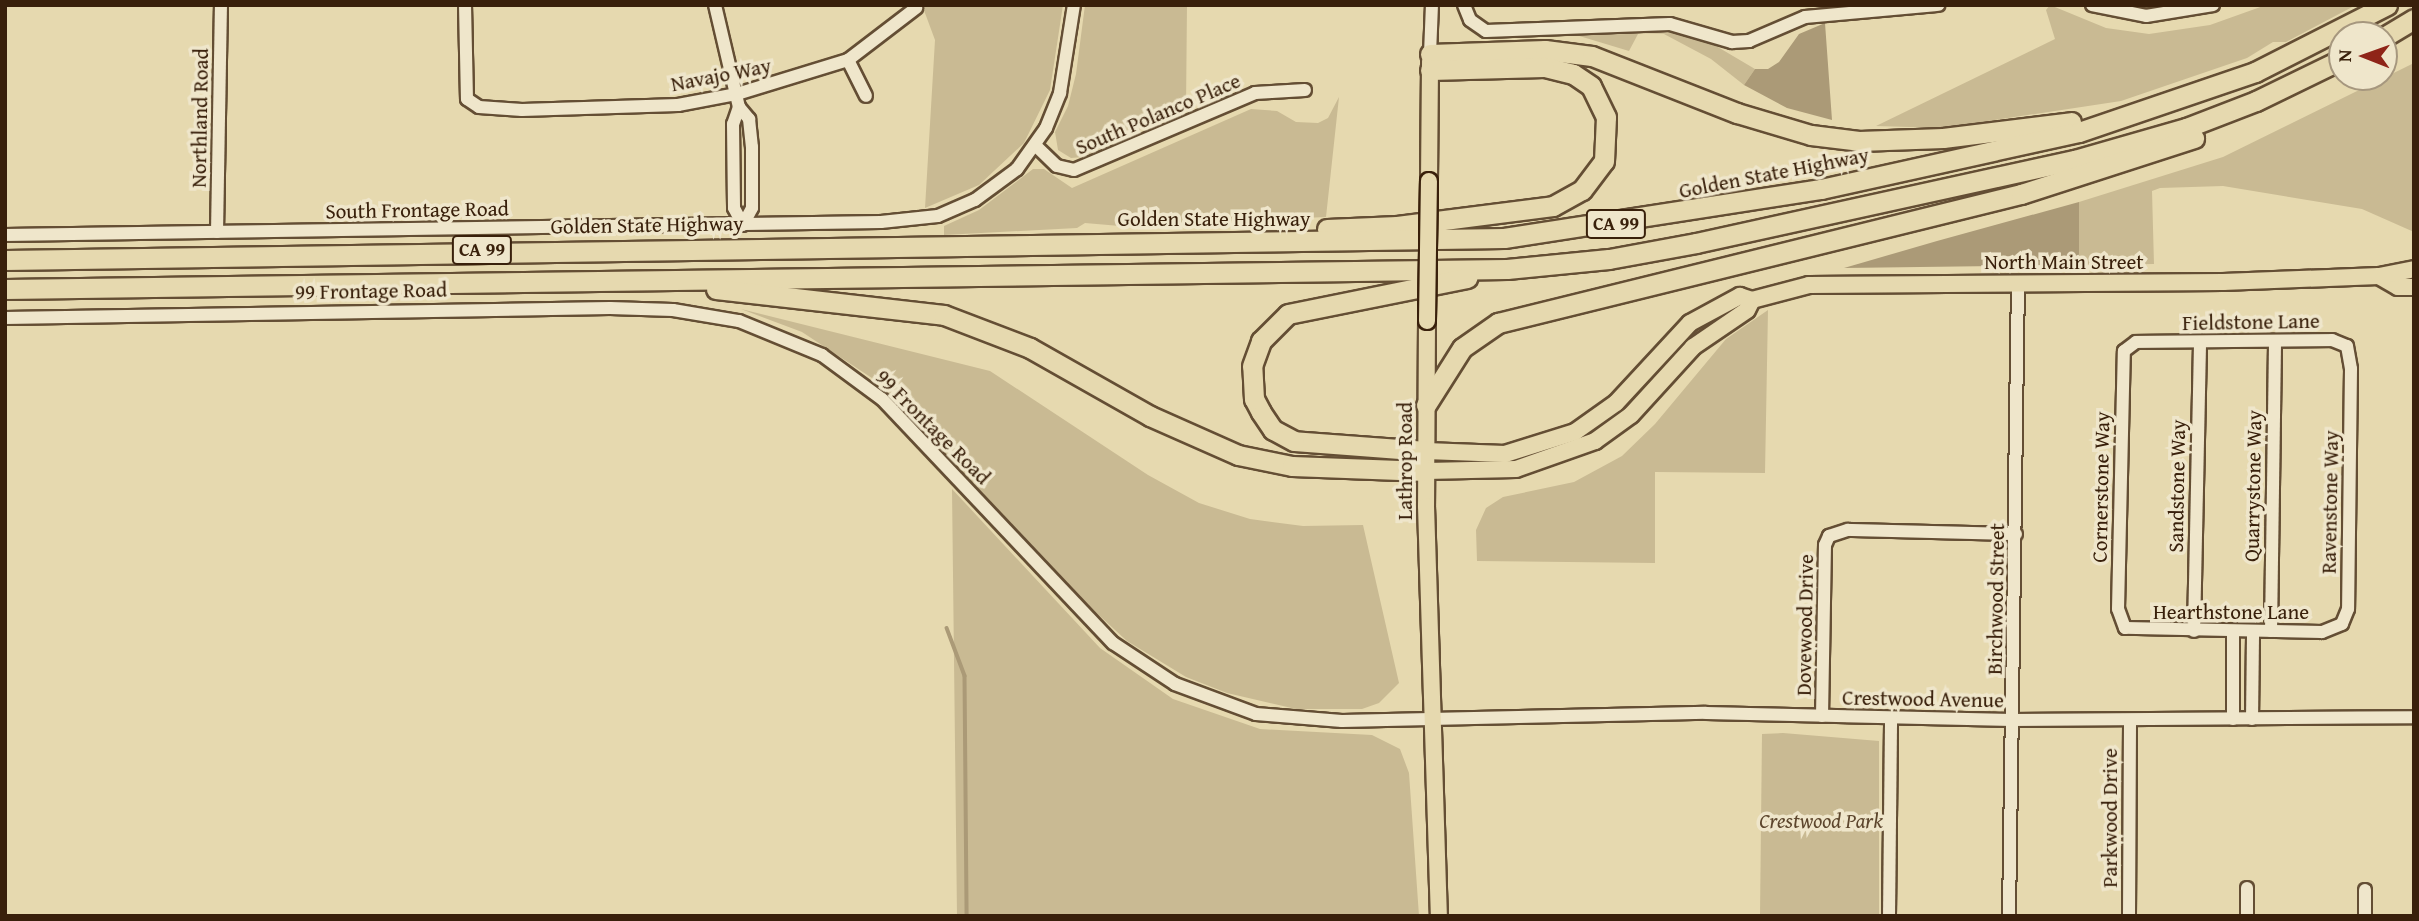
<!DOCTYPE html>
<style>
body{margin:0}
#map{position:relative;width:2419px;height:921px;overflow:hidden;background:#e6d9af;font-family:"Gentium Book Plus",serif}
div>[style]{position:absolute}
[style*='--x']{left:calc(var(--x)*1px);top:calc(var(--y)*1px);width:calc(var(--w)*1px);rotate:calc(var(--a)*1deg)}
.green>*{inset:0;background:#c9ba93}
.water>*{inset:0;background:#ab9a77}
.stream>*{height:3.5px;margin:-1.75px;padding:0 1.75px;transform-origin:1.75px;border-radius:1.75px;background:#ab9a77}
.roads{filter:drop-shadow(2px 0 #644e34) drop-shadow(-2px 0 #644e34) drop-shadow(0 2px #644e34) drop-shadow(0 -2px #644e34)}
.minor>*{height:12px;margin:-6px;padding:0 6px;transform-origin:6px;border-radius:6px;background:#efe6cb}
.major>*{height:16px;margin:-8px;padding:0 8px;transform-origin:8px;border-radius:8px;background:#e6d9af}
.highway>*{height:19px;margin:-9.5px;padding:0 9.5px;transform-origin:9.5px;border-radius:9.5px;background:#e6d9af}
.bridges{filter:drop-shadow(2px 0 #39200b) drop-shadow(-2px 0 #39200b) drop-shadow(0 2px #39200b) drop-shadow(0 -2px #39200b)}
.major-bridge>*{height:16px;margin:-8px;padding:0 8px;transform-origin:8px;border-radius:8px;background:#e6d9af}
span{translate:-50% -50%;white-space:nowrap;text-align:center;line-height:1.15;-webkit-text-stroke:7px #efe6cb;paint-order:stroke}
.shield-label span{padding:2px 5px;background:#efe6cb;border:2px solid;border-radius:5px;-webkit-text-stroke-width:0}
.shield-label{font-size:19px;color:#39200b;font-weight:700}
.street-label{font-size:21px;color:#39200b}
.park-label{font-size:21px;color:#5d462d;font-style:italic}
.frame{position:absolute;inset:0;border:7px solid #39200b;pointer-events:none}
.north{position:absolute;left:2328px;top:21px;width:70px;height:70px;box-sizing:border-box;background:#efe6cb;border:2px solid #a6977e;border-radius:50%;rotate:271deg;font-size:19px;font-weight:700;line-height:28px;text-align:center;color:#39200b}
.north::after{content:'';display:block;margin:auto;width:24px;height:32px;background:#8f2418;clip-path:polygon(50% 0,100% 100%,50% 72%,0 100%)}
</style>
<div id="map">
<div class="green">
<div style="clip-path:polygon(922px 5px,1063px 5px,1050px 90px,1024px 143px,979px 185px,925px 208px,935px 40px)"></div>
<div style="clip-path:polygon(1085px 5px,1187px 5px,1186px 108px,1083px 157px,1071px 158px,1058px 150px,1055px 132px,1068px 106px,1076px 74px)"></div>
<div style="clip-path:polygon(2050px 5px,2106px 28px,2149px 34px,2210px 25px,2266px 5px,2356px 5px,2286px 42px,2273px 42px,2247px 58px,2121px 101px,1942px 128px,1876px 126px,2055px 39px,2046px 10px)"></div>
<div style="clip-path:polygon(1678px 33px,1711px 43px,1755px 69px,1744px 85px,1711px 59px,1664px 34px,1638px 34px,1629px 51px,1576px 35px)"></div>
<div style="clip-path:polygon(2414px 63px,2414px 232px,2362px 209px,2223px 186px,2160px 188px,2152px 191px,2154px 264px,2079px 265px,2079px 202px,2223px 157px)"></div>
<div style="clip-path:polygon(1339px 97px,1326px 217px,1120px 226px,1085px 223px,1077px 228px,944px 235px,944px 226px,979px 210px,1033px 169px,1044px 169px,1072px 188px,1251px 109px,1277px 111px,1296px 122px,1318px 123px,1328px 118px)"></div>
<div style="clip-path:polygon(741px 309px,990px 371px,1148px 475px,1199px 503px,1250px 519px,1303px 526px,1363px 525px,1399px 683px,1379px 703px,1362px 709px,1296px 709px,1227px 693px,1186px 677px,1127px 641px,1090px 607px,878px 382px,802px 332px)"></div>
<div style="clip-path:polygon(1768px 310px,1765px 473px,1655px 472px,1655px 563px,1477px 561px,1476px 530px,1486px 508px,1503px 497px,1574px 482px,1622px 456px,1655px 424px,1726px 339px)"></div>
<div style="clip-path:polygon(952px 489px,1100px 648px,1173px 699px,1260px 729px,1372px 735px,1400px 749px,1409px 773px,1419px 916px,957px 916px)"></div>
<div style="clip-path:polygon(1783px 733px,1879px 741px,1879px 916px,1760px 916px,1762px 734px)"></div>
</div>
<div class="water">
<div style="clip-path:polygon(1825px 23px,1832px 120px,1787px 108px,1744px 85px,1755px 69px,1768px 69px,1779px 62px,1799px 34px)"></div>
<div style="clip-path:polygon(2079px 202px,2079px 265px,1844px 268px,1937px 241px)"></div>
</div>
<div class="stream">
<div style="--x:947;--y:628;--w:51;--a:69.4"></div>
<div style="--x:965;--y:676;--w:240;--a:89.5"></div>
</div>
<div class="roads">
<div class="minor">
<div style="--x:465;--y:5;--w:94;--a:88.8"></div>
<div style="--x:467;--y:99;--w:14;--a:34"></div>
<div style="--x:479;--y:107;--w:43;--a:4"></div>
<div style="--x:522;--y:110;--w:156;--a:-1.8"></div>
<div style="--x:678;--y:105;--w:60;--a:-10.6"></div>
<div style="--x:737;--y:94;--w:116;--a:-17"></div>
<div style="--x:848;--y:60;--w:86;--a:-37.4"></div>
<div style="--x:715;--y:5;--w:105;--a:76.8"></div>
<div style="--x:739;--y:107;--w:18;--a:109"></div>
<div style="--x:733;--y:124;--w:84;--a:89.3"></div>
<div style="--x:734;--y:208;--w:19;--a:62"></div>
<div style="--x:1464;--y:5;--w:16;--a:68"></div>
<div style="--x:1470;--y:20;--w:19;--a:35"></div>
<div style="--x:1486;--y:31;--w:184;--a:-2.2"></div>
<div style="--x:1670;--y:24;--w:65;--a:16.2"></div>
<div style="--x:1732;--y:42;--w:17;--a:-3"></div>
<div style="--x:1749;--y:41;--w:61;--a:-23.2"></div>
<div style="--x:1805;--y:17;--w:134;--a:-5.2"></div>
<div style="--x:2092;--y:5;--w:55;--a:11.5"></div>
<div style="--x:2146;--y:16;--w:68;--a:-9.3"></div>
<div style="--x:1430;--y:54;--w:49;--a:-87.7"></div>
<div style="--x:848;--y:60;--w:40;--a:63.4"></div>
<div style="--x:739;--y:107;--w:16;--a:50"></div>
<div style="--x:749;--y:119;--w:28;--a:84"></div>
<div style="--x:752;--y:147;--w:61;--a:90"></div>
<div style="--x:752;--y:208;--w:19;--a:118"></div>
<div style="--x:1035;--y:145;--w:30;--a:44"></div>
<div style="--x:1057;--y:166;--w:17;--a:13"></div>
<div style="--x:1074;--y:170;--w:197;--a:-23"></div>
<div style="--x:1255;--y:93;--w:50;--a:-3.4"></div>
<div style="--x:217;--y:232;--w:227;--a:-89"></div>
<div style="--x:5;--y:235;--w:876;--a:-0.85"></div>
<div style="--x:881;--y:222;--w:57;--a:-6"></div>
<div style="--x:938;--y:216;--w:40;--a:-23.4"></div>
<div style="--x:975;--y:200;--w:52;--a:-36.4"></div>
<div style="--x:1017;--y:169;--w:50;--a:-54.7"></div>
<div style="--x:1046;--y:128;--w:38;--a:-68"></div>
<div style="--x:1060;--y:93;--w:89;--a:-81"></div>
<div style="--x:5;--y:318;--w:605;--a:-0.95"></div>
<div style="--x:610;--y:308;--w:63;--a:1.8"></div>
<div style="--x:673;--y:310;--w:67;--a:9.5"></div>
<div style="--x:739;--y:321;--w:90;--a:22.3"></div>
<div style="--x:822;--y:355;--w:74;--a:36.3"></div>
<div style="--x:882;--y:399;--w:336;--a:46.6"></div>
<div style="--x:1113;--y:643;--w:74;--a:33.5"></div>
<div style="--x:1175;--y:684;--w:86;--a:20.3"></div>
<div style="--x:1256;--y:714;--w:86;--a:4.7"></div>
<div style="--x:1342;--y:721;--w:364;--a:-1.3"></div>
<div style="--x:1706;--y:713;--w:306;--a:1.3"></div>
<div style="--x:2012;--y:720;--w:402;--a:-0.4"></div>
<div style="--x:2332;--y:340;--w:16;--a:22"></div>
<div style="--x:2347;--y:346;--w:23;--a:80"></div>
<div style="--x:2351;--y:369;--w:240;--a:90.7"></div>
<div style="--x:2348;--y:609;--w:16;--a:112"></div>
<div style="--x:2342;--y:624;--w:22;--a:158"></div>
<div style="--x:2322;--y:632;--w:197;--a:-178.8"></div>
<div style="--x:2125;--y:628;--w:20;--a:-110"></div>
<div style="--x:2118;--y:609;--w:258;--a:-88.7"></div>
<div style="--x:2124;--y:351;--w:15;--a:-37"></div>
<div style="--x:2136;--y:342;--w:196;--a:-0.6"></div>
<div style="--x:2194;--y:631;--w:289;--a:-88.8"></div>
<div style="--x:2271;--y:631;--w:290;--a:-89.2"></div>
<div style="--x:1822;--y:716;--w:171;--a:-89"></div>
<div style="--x:1825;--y:545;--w:10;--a:-66"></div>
<div style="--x:1829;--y:536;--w:20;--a:-18"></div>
<div style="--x:1848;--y:530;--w:168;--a:1.4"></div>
<div style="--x:2233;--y:719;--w:88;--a:-90"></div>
<div style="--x:2252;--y:719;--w:88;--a:-89.3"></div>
<div style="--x:1889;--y:916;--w:197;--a:-89.4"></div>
<div style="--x:2009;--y:916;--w:633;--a:-89.19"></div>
<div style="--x:2129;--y:916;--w:195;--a:-89.7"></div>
<div style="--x:2247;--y:916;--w:28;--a:-90"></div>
<div style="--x:2365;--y:916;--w:26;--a:-90"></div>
</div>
<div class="major">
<div style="--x:1429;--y:181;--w:120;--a:-89.5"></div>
<div style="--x:2379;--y:276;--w:22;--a:30"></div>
<div style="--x:2398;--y:287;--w:16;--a:0"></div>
<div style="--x:1427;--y:321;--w:185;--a:90.3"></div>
<div style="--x:1426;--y:506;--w:410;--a:88.2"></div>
<div style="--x:1426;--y:451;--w:79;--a:2.2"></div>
<div style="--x:1505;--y:454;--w:73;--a:-17.4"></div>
<div style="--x:1575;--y:432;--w:50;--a:-35.3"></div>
<div style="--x:1616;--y:403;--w:109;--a:-47.2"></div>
<div style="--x:1690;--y:323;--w:57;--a:-28.4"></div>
<div style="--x:1740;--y:296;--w:13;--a:18"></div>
<div style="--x:1752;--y:300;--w:59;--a:-14.7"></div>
<div style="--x:1809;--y:285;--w:414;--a:-0.4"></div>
<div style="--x:2223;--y:282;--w:156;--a:-2.2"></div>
<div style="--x:2379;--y:276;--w:36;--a:-11"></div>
<div style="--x:1426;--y:471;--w:90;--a:-1.3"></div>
<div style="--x:1516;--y:469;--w:84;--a:-19.5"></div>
<div style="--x:1595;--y:441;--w:44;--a:-35.8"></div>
<div style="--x:1631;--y:415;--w:92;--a:-47.6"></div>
<div style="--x:1693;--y:347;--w:65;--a:-34.4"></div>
<div style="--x:1747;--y:310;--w:11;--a:-63"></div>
</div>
<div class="highway">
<div style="--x:2384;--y:37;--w:35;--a:-31"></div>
<div style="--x:1430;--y:54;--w:115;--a:-2"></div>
<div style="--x:1545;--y:50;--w:47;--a:7.3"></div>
<div style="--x:1592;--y:56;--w:156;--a:21.5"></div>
<div style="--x:1737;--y:113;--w:77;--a:16.6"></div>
<div style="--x:1811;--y:135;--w:48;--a:7.1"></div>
<div style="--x:1859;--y:141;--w:84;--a:-2"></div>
<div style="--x:1943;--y:138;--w:129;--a:-7.1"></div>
<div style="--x:1327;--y:229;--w:70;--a:-2.5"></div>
<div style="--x:1397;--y:226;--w:157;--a:-7.3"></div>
<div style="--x:1553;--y:206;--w:33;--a:-29"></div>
<div style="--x:1582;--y:190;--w:36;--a:-53"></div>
<div style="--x:1604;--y:161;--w:44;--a:-87.4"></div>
<div style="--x:1606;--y:117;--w:34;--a:-116"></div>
<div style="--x:1591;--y:86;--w:22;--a:-146"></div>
<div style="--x:1573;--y:74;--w:30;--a:-166"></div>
<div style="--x:1544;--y:67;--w:114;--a:178.5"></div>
<div style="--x:5;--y:260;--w:1499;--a:-0.84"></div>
<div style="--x:1504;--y:238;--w:321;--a:-8.8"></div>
<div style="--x:1821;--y:189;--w:264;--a:-12.5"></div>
<div style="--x:2079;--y:132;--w:186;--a:-18.8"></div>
<div style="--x:2255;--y:72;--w:148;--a:-26.9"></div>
<div style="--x:5;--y:289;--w:1502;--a:-0.76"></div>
<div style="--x:1507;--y:269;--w:102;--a:-5.6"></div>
<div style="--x:1609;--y:259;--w:88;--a:-10.4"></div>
<div style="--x:1696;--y:243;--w:388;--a:-12.4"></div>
<div style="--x:2075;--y:160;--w:116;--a:-16.1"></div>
<div style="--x:2186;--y:128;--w:75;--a:-21.1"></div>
<div style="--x:2256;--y:101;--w:96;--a:-26"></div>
<div style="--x:716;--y:289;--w:229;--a:6.5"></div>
<div style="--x:944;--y:315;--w:92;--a:21"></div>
<div style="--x:1030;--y:348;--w:138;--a:29.5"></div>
<div style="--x:1150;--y:416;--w:96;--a:23.9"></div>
<div style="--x:1238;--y:455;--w:55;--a:11.5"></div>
<div style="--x:1292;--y:466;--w:134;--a:2.1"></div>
<div style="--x:1426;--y:405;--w:67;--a:-57.7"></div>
<div style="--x:1462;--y:348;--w:44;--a:-34.8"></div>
<div style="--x:1498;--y:323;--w:539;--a:-13.86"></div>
<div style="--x:2021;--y:194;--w:182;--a:-17.9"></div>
<div style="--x:1426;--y:451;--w:132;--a:-175.7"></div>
<div style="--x:1294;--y:441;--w:24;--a:-152"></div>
<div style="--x:1273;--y:430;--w:22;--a:-124"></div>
<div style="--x:1261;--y:412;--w:15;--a:-118"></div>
<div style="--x:1254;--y:399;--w:33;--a:-93"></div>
<div style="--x:1252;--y:366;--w:27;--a:-70"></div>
<div style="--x:1261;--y:341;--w:38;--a:-45"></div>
<div style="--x:1288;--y:314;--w:183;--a:-11.4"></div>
</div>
</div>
<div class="bridges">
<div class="major-bridge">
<div style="--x:1427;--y:321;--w:140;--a:-89.2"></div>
</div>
</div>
<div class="shield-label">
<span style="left:1616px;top:224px">CA 99</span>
<span style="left:482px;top:250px">CA 99</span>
</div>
<div class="street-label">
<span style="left:721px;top:75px;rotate:-11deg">Navajo Way</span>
<span style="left:1158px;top:114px;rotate:-23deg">South Polanco Place</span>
<span style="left:200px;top:118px;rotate:-89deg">Northland Road</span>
<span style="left:1774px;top:173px;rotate:-11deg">Golden State Highway</span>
<span style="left:417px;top:210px;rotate:-1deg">South Frontage Road</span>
<span style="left:1214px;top:219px">Golden State Highway</span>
<span style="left:647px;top:225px;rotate:-1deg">Golden State Highway</span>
<span style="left:2064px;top:262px">North Main Street</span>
<span style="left:371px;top:291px;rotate:-1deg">99 Frontage Road</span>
<span style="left:2251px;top:322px;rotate:-1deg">Fieldstone Lane</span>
<span style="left:933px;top:427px;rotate:45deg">99 Frontage Road</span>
<span style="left:1405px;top:461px;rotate:-90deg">Lathrop Road</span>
<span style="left:2177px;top:486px;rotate:-89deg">Sandstone Way</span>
<span style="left:2253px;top:486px;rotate:-89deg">Quarrystone Way</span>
<span style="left:2101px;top:487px;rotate:-89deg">Cornerstone Way</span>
<span style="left:2330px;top:502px;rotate:-89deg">Ravenstone Way</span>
<span style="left:1996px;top:599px;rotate:-89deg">Birchwood Street</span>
<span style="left:2231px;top:612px">Hearthstone Lane</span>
<span style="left:1805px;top:625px;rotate:-89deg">Dovewood Drive</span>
<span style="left:1923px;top:699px;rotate:1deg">Crestwood Avenue</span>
<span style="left:2110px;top:818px;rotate:-90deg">Parkwood Drive</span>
</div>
<div class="park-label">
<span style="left:1821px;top:821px">Crestwood Park</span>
</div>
<div class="frame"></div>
<div class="north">N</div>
</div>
